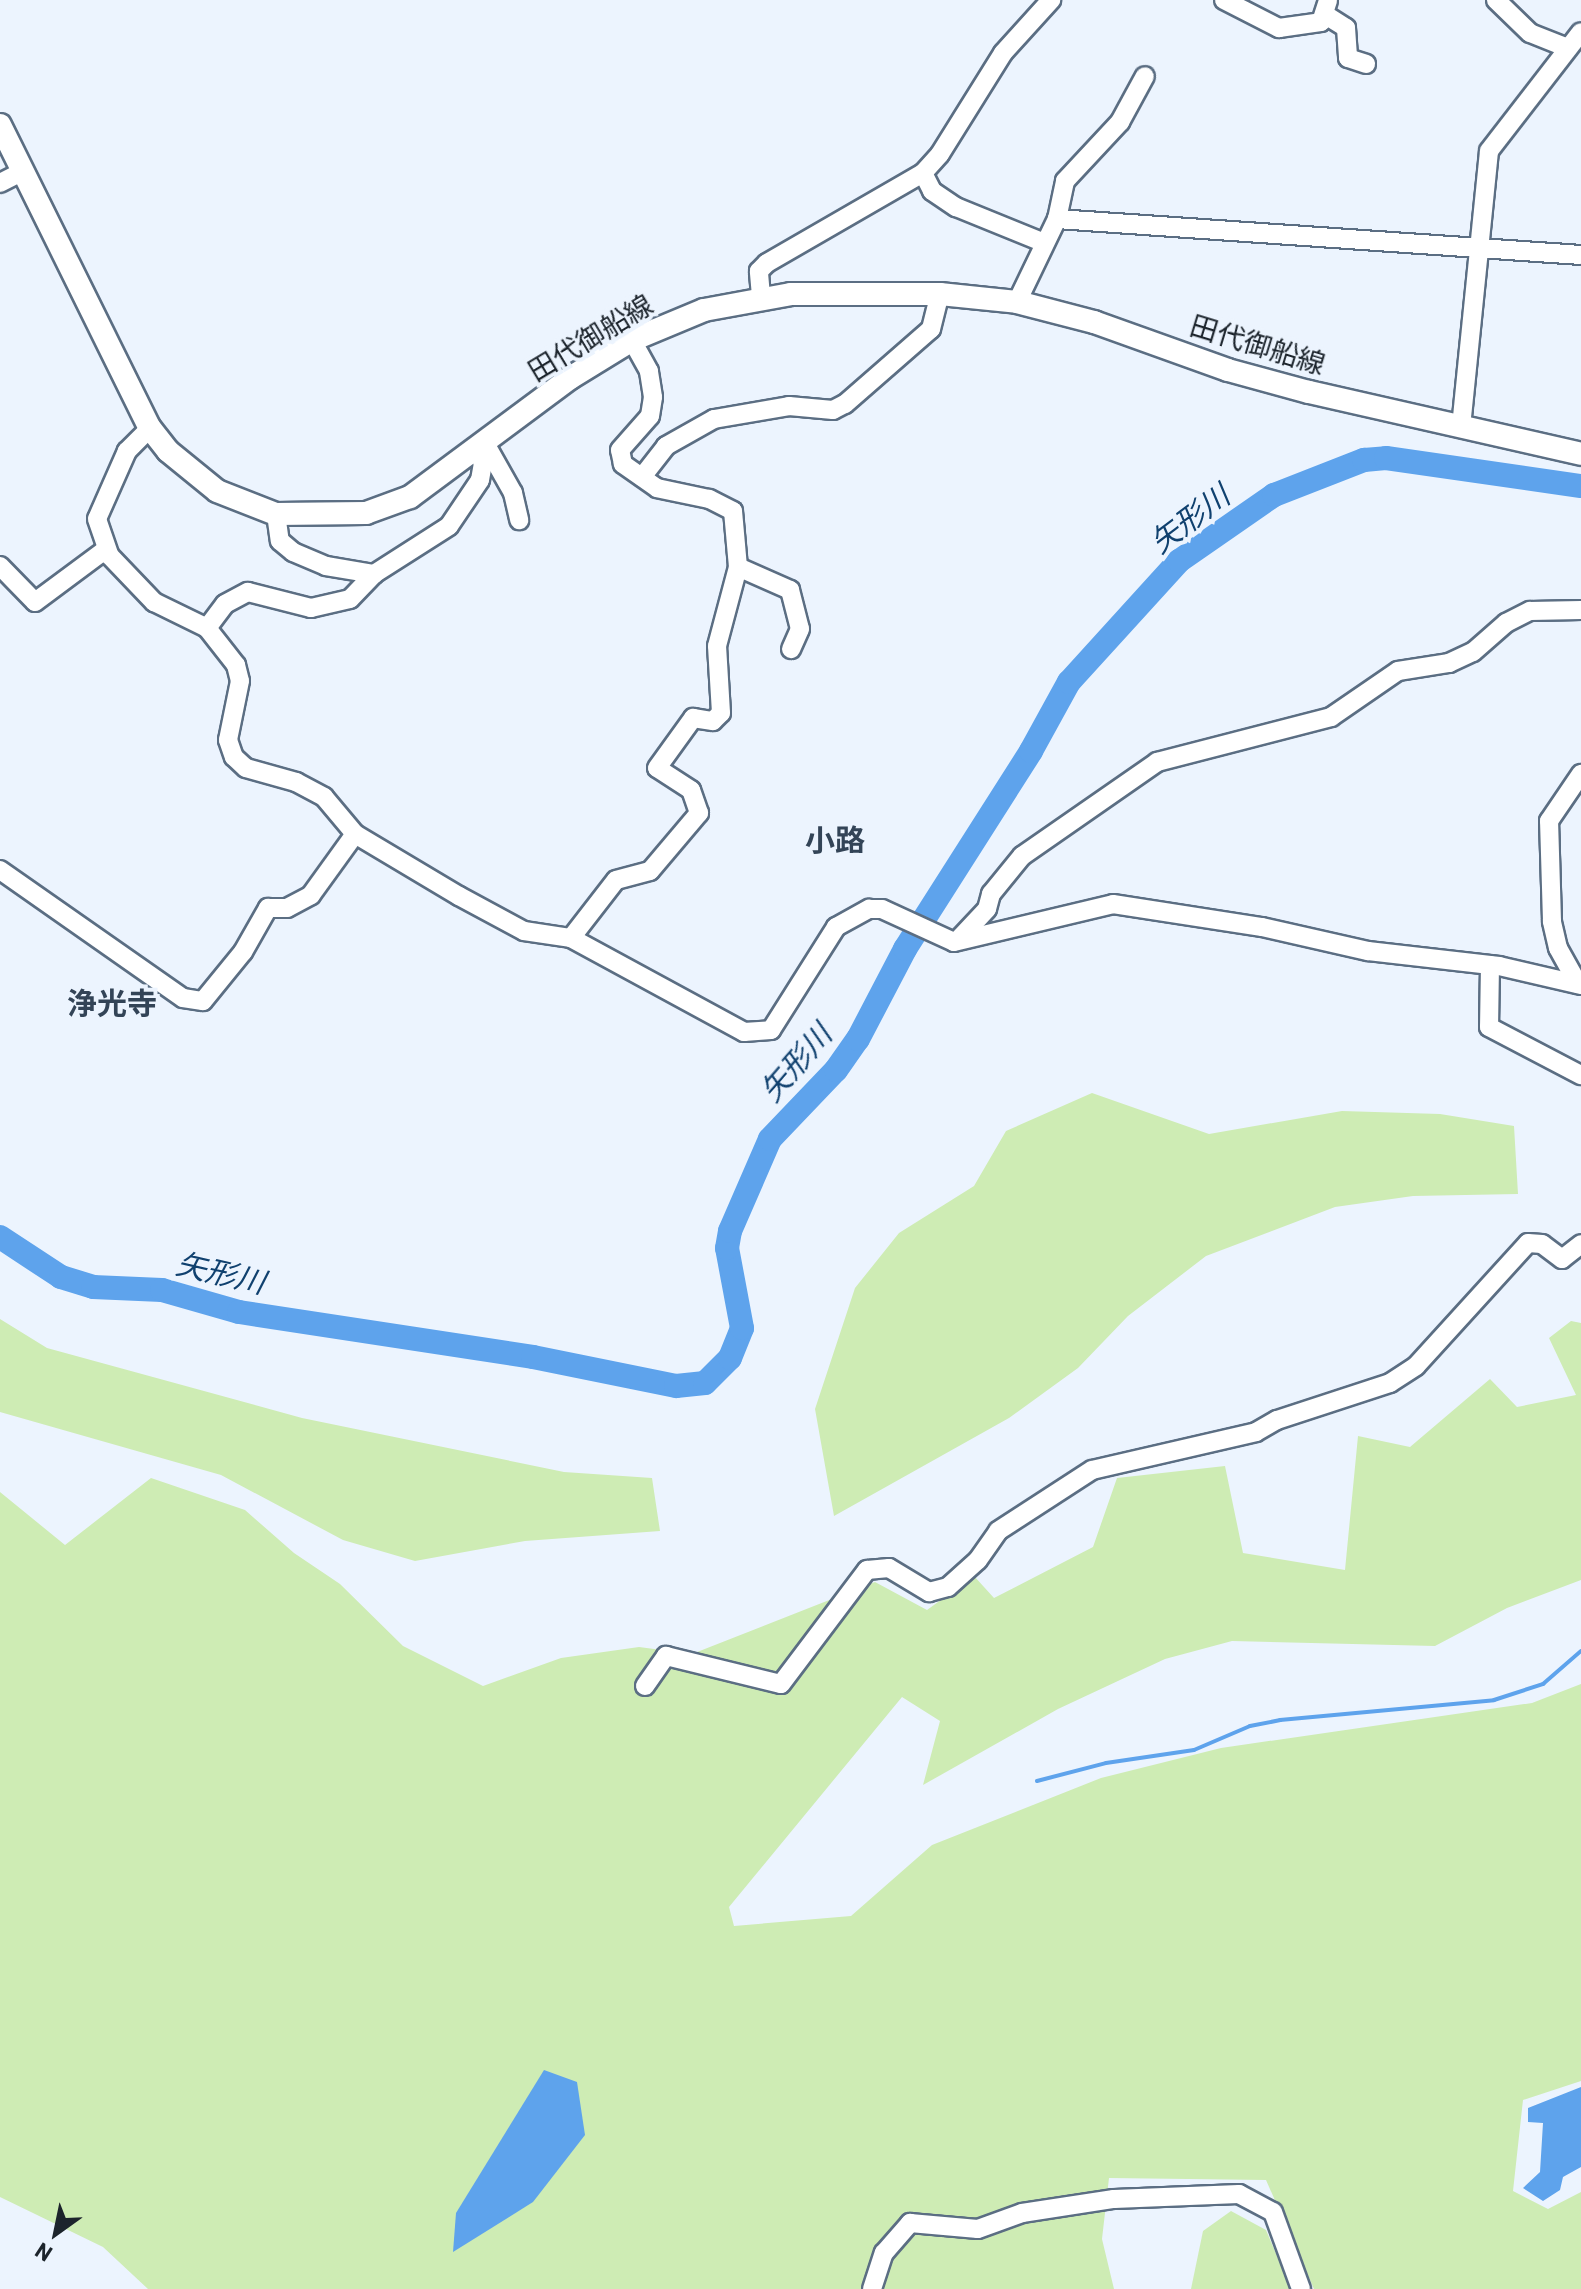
<!DOCTYPE html>
<meta charset="utf-8">
<style>
body{margin:0}
#map{position:relative;width:1581px;height:2289px;overflow:hidden;background:#ecf4fe;font-family:Barlow,"Noto Sans JP",sans-serif}
div>[style]{position:absolute}
[style*='--x']{left:calc(var(--x)*1px);top:calc(var(--y)*1px);width:calc(var(--w)*1px);rotate:calc(var(--a)*1deg)}
.green>*{inset:0;background:#ceecb4}
.water>*{inset:0;background:#5ea3ec}
.stream>*{height:4px;margin:-2px;padding:0 2px;transform-origin:2px;border-radius:2px;background:#5ea3ec}
.river>*{height:24px;margin:-12px;padding:0 12px;transform-origin:12px;border-radius:12px;background:#5ea3ec}
.roads{filter:drop-shadow(2px 0 #5b6e83) drop-shadow(-2px 0 #5b6e83) drop-shadow(0 2px #5b6e83) drop-shadow(0 -2px #5b6e83)}
.minor>*{height:18px;margin:-9px;padding:0 9px;transform-origin:9px;border-radius:9px;background:#fff}
.major>*{height:22px;margin:-11px;padding:0 11px;transform-origin:11px;border-radius:11px;background:#fff}
span{translate:-50% -50%;white-space:nowrap;text-align:center;line-height:1.15;-webkit-text-stroke:8px #ecf4fe;paint-order:stroke}
.street-label{font-size:28px;color:#1c242c}
.water-label{font-size:30px;color:#10416f;font-style:italic}
.neighbourhood-label{font-size:30px;color:#334457;font-weight:700}
.north{position:absolute;left:16px;top:2193px;width:80px;height:80px;-webkit-text-stroke:6px #ecf4fe;paint-order:stroke;rotate:213deg;font-size:22px;font-weight:700;line-height:32px;text-align:center;color:#1c242c}
.north::after{content:'';display:block;margin:auto;width:28px;height:36px;background:#1c242c;clip-path:polygon(50% 0,100% 100%,50% 72%,0 100%)}
</style>
<div id="map">
<div class="green">
<div style="clip-path:polygon(1092px 1093px,1209px 1134px,1342px 1111px,1440px 1114px,1514px 1126px,1518px 1194px,1413px 1196px,1335px 1207px,1206px 1256px,1128px 1316px,1078px 1368px,1009px 1418px,834px 1516px,815px 1409px,855px 1288px,899px 1233px,974px 1186px,1006px 1131px)"></div>
<div style="clip-path:polygon(0 1319px,47px 1348px,302px 1418px,564px 1472px,652px 1478px,660px 1531px,525px 1541px,415px 1561px,343px 1540px,221px 1475px,0 1412px)"></div>
<div style="clip-path:polygon(1571px 1321px,1581px 1323px,1581px 1580px,1507px 1608px,1435px 1646px,1232px 1641px,1165px 1659px,1058px 1709px,923px 1785px,940px 1721px,902px 1697px,729px 1907px,734px 1926px,851px 1916px,932px 1845px,1101px 1778px,1221px 1748px,1532px 1703px,1581px 1684px,1581px 2081px,1523px 2100px,1513px 2191px,1548px 2209px,1581px 2192px,1581px 2289px,1314px 2289px,1266px 2180px,1109px 2178px,1102px 2239px,1114px 2289px,148px 2289px,103px 2247px,0 2197px,0 1492px,65px 1545px,151px 1478px,245px 1510px,294px 1553px,340px 1584px,403px 1646px,483px 1686px,561px 1658px,639px 1647px,692px 1654px,875px 1582px,927px 1610px,974px 1576px,994px 1598px,1093px 1547px,1117px 1478px,1225px 1466px,1243px 1553px,1345px 1570px,1358px 1436px,1410px 1447px,1490px 1379px,1517px 1407px,1576px 1395px,1549px 1338px)"></div>
<div style="clip-path:polygon(1231px 2211px,1266px 2230px,1291px 2289px,1191px 2289px,1203px 2231px)"></div>
</div>
<div class="water">
<div style="clip-path:polygon(544px 2070px,577px 2082px,585px 2135px,533px 2202px,453px 2252px,456px 2213px)"></div>
<div style="clip-path:polygon(1581px 2087px,1581px 2167px,1563px 2177px,1560px 2190px,1543px 2201px,1523px 2188px,1540px 2172px,1543px 2123px,1528px 2122px,1528px 2108px)"></div>
</div>
<div class="stream">
<div style="--x:1037;--y:1781;--w:71;--a:-14.6"></div>
<div style="--x:1106;--y:1763;--w:89;--a:-8.4"></div>
<div style="--x:1194;--y:1750;--w:61;--a:-23.2"></div>
<div style="--x:1250;--y:1726;--w:31;--a:-11"></div>
<div style="--x:1280;--y:1720;--w:215;--a:-5.3"></div>
<div style="--x:1494;--y:1700;--w:52;--a:-18.1"></div>
<div style="--x:1543;--y:1684;--w:50;--a:-41"></div>
</div>
<div class="river">
<div style="--x:0;--y:1237;--w:73;--a:33.3"></div>
<div style="--x:61;--y:1277;--w:34;--a:17"></div>
<div style="--x:93;--y:1287;--w:69;--a:2.5"></div>
<div style="--x:162;--y:1290;--w:80;--a:15.9"></div>
<div style="--x:239;--y:1312;--w:297;--a:8.7"></div>
<div style="--x:533;--y:1357;--w:146;--a:11.5"></div>
<div style="--x:676;--y:1386;--w:29;--a:-6"></div>
<div style="--x:705;--y:1383;--w:35;--a:-45"></div>
<div style="--x:730;--y:1358;--w:32;--a:-68"></div>
<div style="--x:742;--y:1328;--w:81;--a:-100.6"></div>
<div style="--x:727;--y:1248;--w:17;--a:-80"></div>
<div style="--x:730;--y:1231;--w:100;--a:-66.5"></div>
<div style="--x:770;--y:1139;--w:95;--a:-46.3"></div>
<div style="--x:836;--y:1070;--w:38;--a:-55"></div>
<div style="--x:858;--y:1039;--w:102;--a:-62.4"></div>
<div style="--x:905;--y:949;--w:235;--a:-57.5"></div>
<div style="--x:1031;--y:751;--w:79;--a:-61.2"></div>
<div style="--x:1069;--y:682;--w:164;--a:-47.7"></div>
<div style="--x:1179;--y:561;--w:116;--a:-34.8"></div>
<div style="--x:1274;--y:495;--w:97;--a:-21.3"></div>
<div style="--x:1364;--y:460;--w:22;--a:-5"></div>
<div style="--x:1386;--y:458;--w:197;--a:8.2"></div>
</div>
<div class="roads">
<div class="minor">
<div style="--x:1224;--y:0;--w:62;--a:27"></div>
<div style="--x:1279;--y:28;--w:42;--a:-8.1"></div>
<div style="--x:1321;--y:22;--w:23;--a:-72"></div>
<div style="--x:1496;--y:0;--w:47;--a:44.1"></div>
<div style="--x:1530;--y:33;--w:41;--a:21.5"></div>
<div style="--x:1324;--y:14;--w:26;--a:32"></div>
<div style="--x:1346;--y:28;--w:30;--a:86"></div>
<div style="--x:1348;--y:58;--w:19;--a:18"></div>
<div style="--x:923;--y:173;--w:20;--a:63"></div>
<div style="--x:932;--y:191;--w:29;--a:34"></div>
<div style="--x:956;--y:207;--w:93;--a:22.1"></div>
<div style="--x:0;--y:183;--w:25;--a:-27"></div>
<div style="--x:1057;--y:219;--w:39;--a:-78"></div>
<div style="--x:1065;--y:181;--w:81;--a:-47"></div>
<div style="--x:1120;--y:122;--w:52;--a:-61.5"></div>
<div style="--x:761;--y:296;--w:25;--a:-95"></div>
<div style="--x:759;--y:271;--w:11;--a:-45"></div>
<div style="--x:767;--y:263;--w:180;--a:-30"></div>
<div style="--x:923;--y:173;--w:25;--a:-48"></div>
<div style="--x:940;--y:154;--w:119;--a:-58"></div>
<div style="--x:1003;--y:53;--w:72;--a:-47.8"></div>
<div style="--x:1017;--y:302;--w:92;--a:-64.3"></div>
<div style="--x:1057;--y:219;--w:525;--a:3.93"></div>
<div style="--x:1461;--y:427;--w:277;--a:-84.2"></div>
<div style="--x:1489;--y:151;--w:150;--a:-52.3"></div>
<div style="--x:150;--y:428;--w:33;--a:135"></div>
<div style="--x:127;--y:451;--w:74;--a:113.8"></div>
<div style="--x:97;--y:519;--w:39;--a:71"></div>
<div style="--x:110;--y:556;--w:64;--a:46.3"></div>
<div style="--x:154;--y:602;--w:59;--a:26.1"></div>
<div style="--x:207;--y:628;--w:47;--a:51.9"></div>
<div style="--x:236;--y:665;--w:16;--a:76"></div>
<div style="--x:240;--y:681;--w:60;--a:101.5"></div>
<div style="--x:228;--y:740;--w:18;--a:71"></div>
<div style="--x:234;--y:757;--w:16;--a:43"></div>
<div style="--x:246;--y:768;--w:52;--a:15.6"></div>
<div style="--x:296;--y:782;--w:32;--a:28"></div>
<div style="--x:324;--y:797;--w:48;--a:50"></div>
<div style="--x:355;--y:834;--w:121;--a:30.8"></div>
<div style="--x:459;--y:896;--w:74;--a:28.3"></div>
<div style="--x:524;--y:931;--w:48;--a:8.5"></div>
<div style="--x:571;--y:938;--w:197;--a:28.5"></div>
<div style="--x:744;--y:1032;--w:27;--a:-4"></div>
<div style="--x:771;--y:1030;--w:122;--a:-57.7"></div>
<div style="--x:836;--y:927;--w:38;--a:-29"></div>
<div style="--x:869;--y:909;--w:13;--a:0"></div>
<div style="--x:882;--y:909;--w:79;--a:24.6"></div>
<div style="--x:954;--y:942;--w:163;--a:-13.4"></div>
<div style="--x:1113;--y:904;--w:151;--a:8.8"></div>
<div style="--x:1262;--y:927;--w:109;--a:12.8"></div>
<div style="--x:1368;--y:951;--w:132;--a:6.5"></div>
<div style="--x:1499;--y:966;--w:84;--a:13"></div>
<div style="--x:486;--y:445;--w:55;--a:60.6"></div>
<div style="--x:513;--y:493;--w:28;--a:77"></div>
<div style="--x:642;--y:477;--w:39;--a:-52"></div>
<div style="--x:666;--y:446;--w:55;--a:-29.4"></div>
<div style="--x:714;--y:419;--w:76;--a:-9.8"></div>
<div style="--x:789;--y:406;--w:44;--a:5.2"></div>
<div style="--x:833;--y:410;--w:13;--a:-27"></div>
<div style="--x:845;--y:404;--w:114;--a:-41.1"></div>
<div style="--x:931;--y:329;--w:36;--a:-76"></div>
<div style="--x:276;--y:514;--w:27;--a:82"></div>
<div style="--x:280;--y:541;--w:17;--a:40"></div>
<div style="--x:293;--y:552;--w:36;--a:23"></div>
<div style="--x:326;--y:566;--w:49;--a:9.5"></div>
<div style="--x:0;--y:566;--w:50;--a:45.8"></div>
<div style="--x:35;--y:602;--w:87;--a:-36.6"></div>
<div style="--x:738;--y:567;--w:57;--a:23.9"></div>
<div style="--x:790;--y:590;--w:40;--a:75.6"></div>
<div style="--x:800;--y:629;--w:22;--a:114"></div>
<div style="--x:207;--y:628;--w:30;--a:-53"></div>
<div style="--x:225;--y:604;--w:26;--a:-28"></div>
<div style="--x:248;--y:592;--w:65;--a:14.3"></div>
<div style="--x:311;--y:608;--w:40;--a:-13"></div>
<div style="--x:350;--y:599;--w:35;--a:-46"></div>
<div style="--x:374;--y:574;--w:89;--a:-32.6"></div>
<div style="--x:449;--y:526;--w:55;--a:-56"></div>
<div style="--x:480;--y:480;--w:17;--a:-80"></div>
<div style="--x:483;--y:463;--w:12;--a:-114"></div>
<div style="--x:0;--y:870;--w:223;--a:35"></div>
<div style="--x:183;--y:998;--w:20;--a:9"></div>
<div style="--x:203;--y:1001;--w:63;--a:-50.8"></div>
<div style="--x:243;--y:952;--w:51;--a:-60.4"></div>
<div style="--x:268;--y:908;--w:19;--a:0"></div>
<div style="--x:287;--y:908;--w:27;--a:-28"></div>
<div style="--x:311;--y:895;--w:75;--a:-54.2"></div>
<div style="--x:571;--y:938;--w:73;--a:-52.2"></div>
<div style="--x:616;--y:880;--w:35;--a:-15"></div>
<div style="--x:650;--y:871;--w:76;--a:-49.8"></div>
<div style="--x:699;--y:813;--w:24;--a:-109"></div>
<div style="--x:691;--y:790;--w:40;--a:-147.1"></div>
<div style="--x:657;--y:768;--w:62;--a:-54.2"></div>
<div style="--x:693;--y:718;--w:20;--a:9"></div>
<div style="--x:713;--y:721;--w:11;--a:-45"></div>
<div style="--x:721;--y:713;--w:67;--a:-93.4"></div>
<div style="--x:717;--y:646;--w:82;--a:-75.1"></div>
<div style="--x:738;--y:567;--w:56;--a:-95.1"></div>
<div style="--x:733;--y:511;--w:27;--a:-153"></div>
<div style="--x:709;--y:499;--w:53;--a:-168.1"></div>
<div style="--x:657;--y:488;--w:42;--a:-144.8"></div>
<div style="--x:623;--y:464;--w:14;--a:-102"></div>
<div style="--x:620;--y:450;--w:45;--a:-48.6"></div>
<div style="--x:650;--y:416;--w:19;--a:-81"></div>
<div style="--x:653;--y:397;--w:26;--a:-99"></div>
<div style="--x:649;--y:371;--w:35;--a:-119"></div>
<div style="--x:959;--y:939;--w:41;--a:-47"></div>
<div style="--x:987;--y:909;--w:16;--a:-75"></div>
<div style="--x:991;--y:894;--w:49;--a:-50.8"></div>
<div style="--x:1022;--y:856;--w:165;--a:-34.8"></div>
<div style="--x:1157;--y:762;--w:180;--a:-14.5"></div>
<div style="--x:1331;--y:717;--w:81;--a:-34.5"></div>
<div style="--x:1398;--y:671;--w:52;--a:-8.9"></div>
<div style="--x:1449;--y:663;--w:26;--a:-25"></div>
<div style="--x:1473;--y:652;--w:44;--a:-41.3"></div>
<div style="--x:1506;--y:623;--w:27;--a:-27"></div>
<div style="--x:1530;--y:611;--w:51;--a:-1.1"></div>
<div style="--x:1490;--y:965;--w:62;--a:90.9"></div>
<div style="--x:1489;--y:1027;--w:104;--a:27.6"></div>
<div style="--x:1578;--y:984;--w:41;--a:-119.1"></div>
<div style="--x:1558;--y:948;--w:28;--a:-103"></div>
<div style="--x:1552;--y:921;--w:100;--a:-91.7"></div>
<div style="--x:1549;--y:821;--w:57;--a:-55.8"></div>
<div style="--x:645;--y:1686;--w:37;--a:-55"></div>
<div style="--x:666;--y:1656;--w:118;--a:13.7"></div>
<div style="--x:781;--y:1684;--w:143;--a:-53"></div>
<div style="--x:867;--y:1570;--w:22;--a:-5"></div>
<div style="--x:889;--y:1568;--w:47;--a:31"></div>
<div style="--x:929;--y:1592;--w:20;--a:-15"></div>
<div style="--x:948;--y:1587;--w:40;--a:-42"></div>
<div style="--x:978;--y:1560;--w:35;--a:-55"></div>
<div style="--x:998;--y:1531;--w:112;--a:-33"></div>
<div style="--x:1092;--y:1470;--w:168;--a:-13"></div>
<div style="--x:1256;--y:1432;--w:24;--a:-30"></div>
<div style="--x:1277;--y:1420;--w:119;--a:-18.1"></div>
<div style="--x:1390;--y:1383;--w:31;--a:-33"></div>
<div style="--x:1416;--y:1366;--w:166;--a:-47.7"></div>
<div style="--x:1528;--y:1243;--w:14;--a:4"></div>
<div style="--x:1542;--y:1244;--w:25;--a:37"></div>
<div style="--x:1562;--y:1259;--w:24;--a:-38"></div>
<div style="--x:872;--y:2289;--w:38;--a:-72"></div>
<div style="--x:884;--y:2253;--w:40;--a:-49"></div>
<div style="--x:910;--y:2223;--w:68;--a:5"></div>
<div style="--x:978;--y:2229;--w:47;--a:-20"></div>
<div style="--x:1022;--y:2213;--w:93;--a:-8.7"></div>
<div style="--x:1114;--y:2199;--w:125;--a:-2.3"></div>
<div style="--x:1239;--y:2194;--w:38;--a:28"></div>
<div style="--x:1273;--y:2212;--w:82;--a:70"></div>
</div>
<div class="major">
<div style="--x:0;--y:125;--w:338;--a:63.7"></div>
<div style="--x:150;--y:428;--w:29;--a:52"></div>
<div style="--x:168;--y:451;--w:63;--a:39.2"></div>
<div style="--x:217;--y:491;--w:63;--a:21.3"></div>
<div style="--x:276;--y:514;--w:90;--a:-0.6"></div>
<div style="--x:366;--y:513;--w:47;--a:-20"></div>
<div style="--x:410;--y:497;--w:199;--a:-36.6"></div>
<div style="--x:570;--y:378;--w:73;--a:-31.5"></div>
<div style="--x:632;--y:340;--w:78;--a:-22.6"></div>
<div style="--x:704;--y:310;--w:88;--a:-10.4"></div>
<div style="--x:791;--y:294;--w:149;--a:0"></div>
<div style="--x:940;--y:294;--w:77;--a:5.9"></div>
<div style="--x:1017;--y:302;--w:80;--a:14.6"></div>
<div style="--x:1094;--y:322;--w:142;--a:19.7"></div>
<div style="--x:1228;--y:370;--w:84;--a:15.2"></div>
<div style="--x:1309;--y:392;--w:279;--a:12.8"></div>
</div>
</div>
<div class="street-label">
<span style="left:590px;top:337px;rotate:-31deg">田代御船線</span>
<span style="left:1258px;top:344px;rotate:17deg">田代御船線</span>
</div>
<div class="water-label">
<span style="left:1189px;top:518px;rotate:-37deg">矢形川</span>
<span style="left:795px;top:1062px;rotate:-49deg">矢形川</span>
<span style="left:221px;top:1272px;rotate:13deg">矢形川</span>
</div>
<div class="neighbourhood-label">
<span style="left:835px;top:839px">小路</span>
<span style="left:112px;top:1002px">浄光寺</span>
</div>
<div class="north">N</div>
</div>
